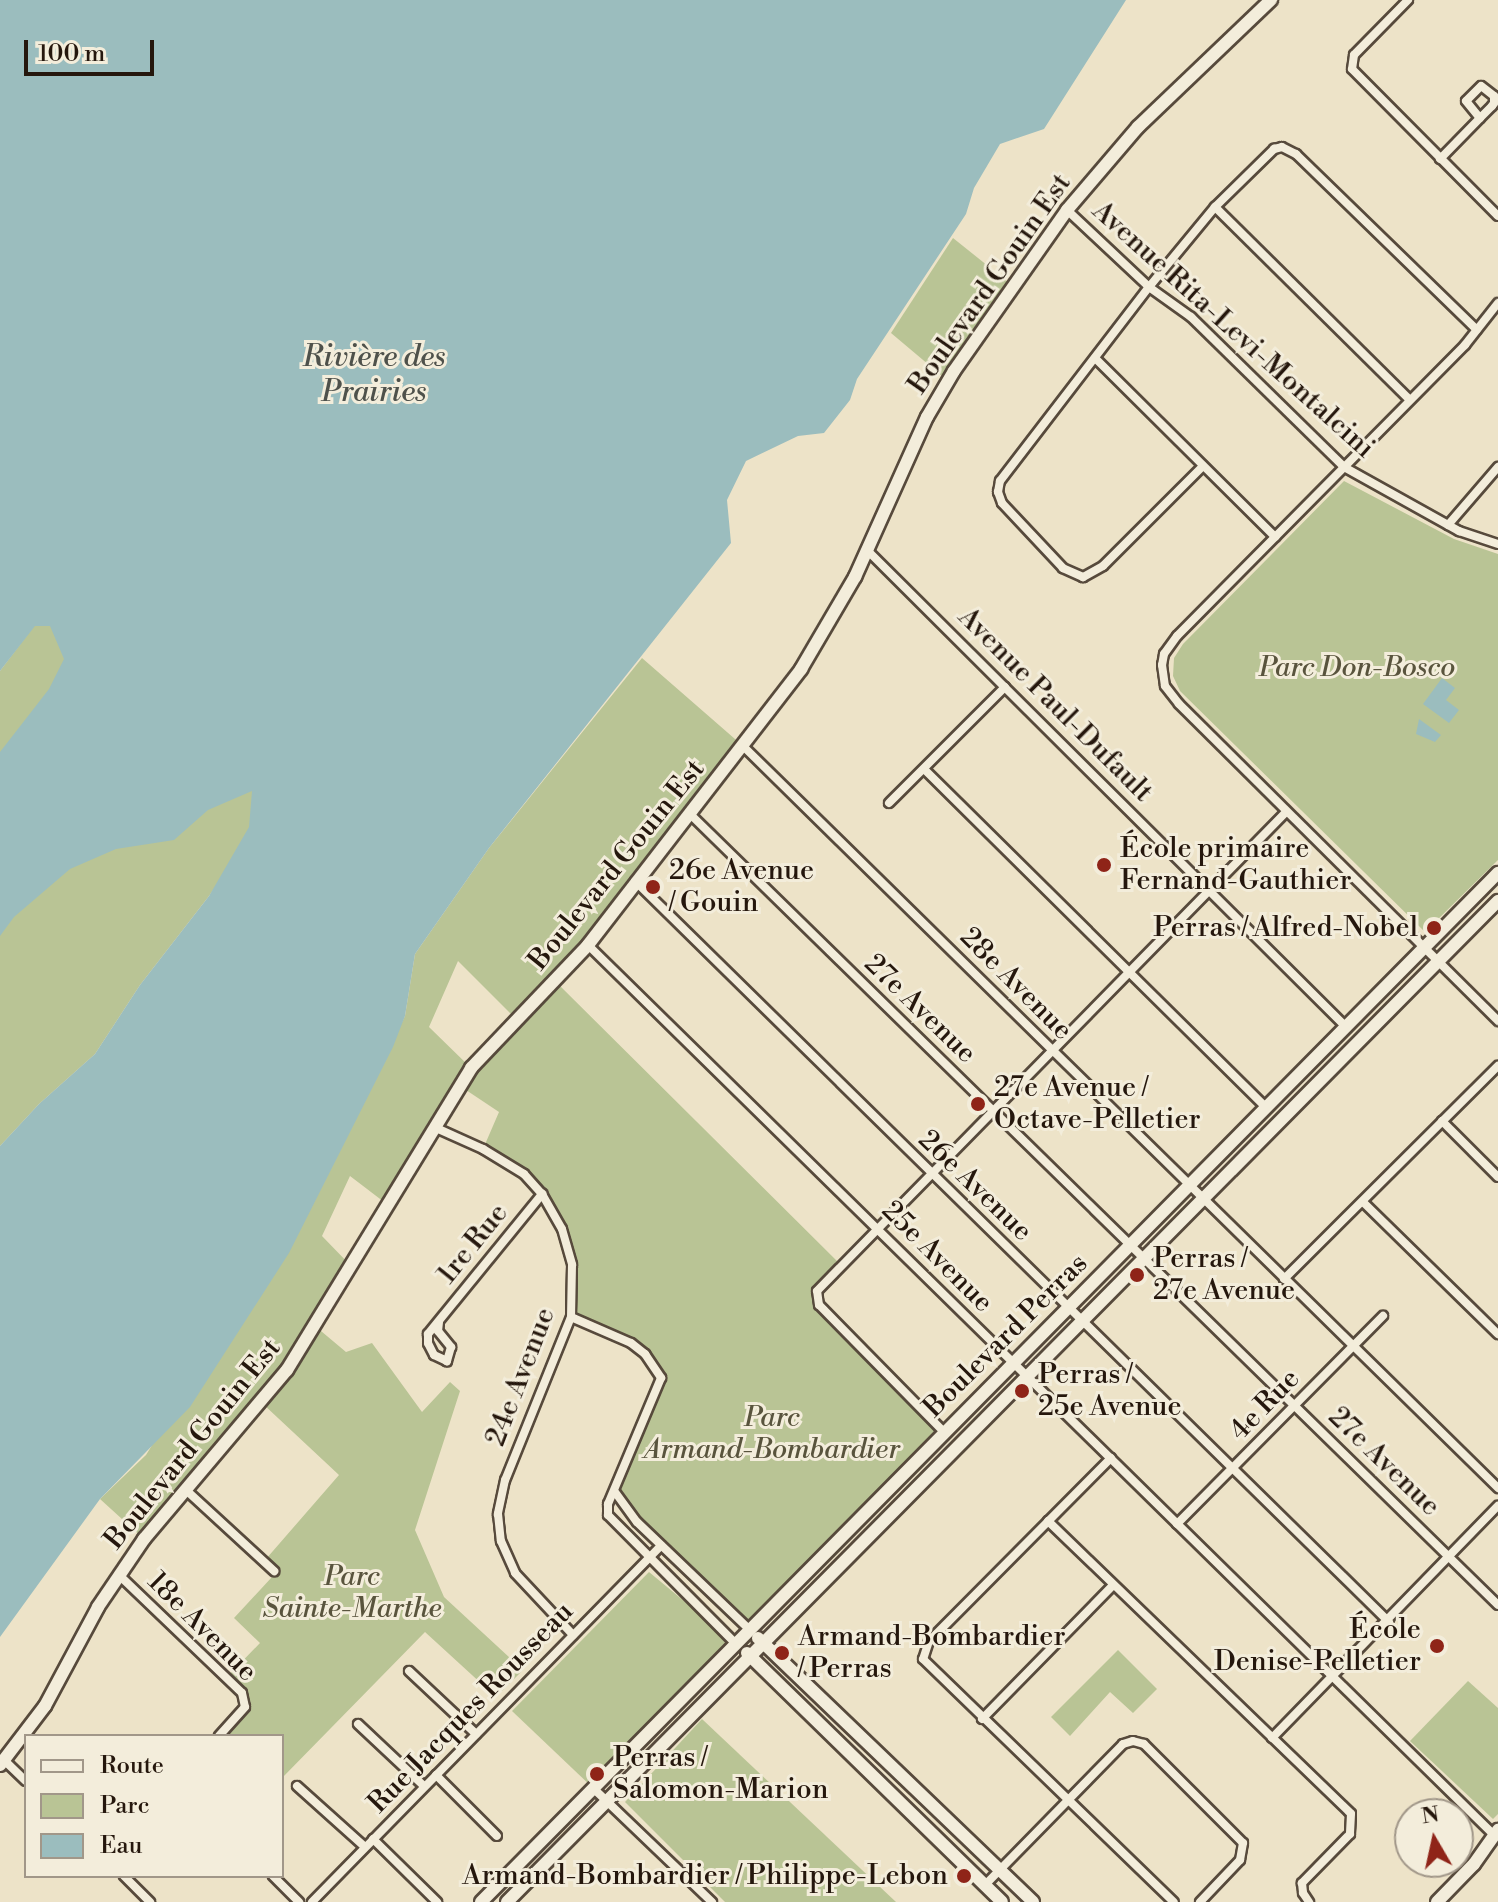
<!DOCTYPE html>
<meta charset="utf-8">
<style>
body{margin:0}
#map{position:relative;width:1498px;height:1902px;overflow:hidden;background:#ede3c8;font-family:"Libre Bodoni",serif}
div>[style]{position:absolute}
[style*='--x']{left:calc(var(--x)*1px);top:calc(var(--y)*1px);width:calc(var(--w)*1px);rotate:calc(var(--a)*1deg)}
.green>*{inset:0;background:#b9c495}
.water>*{inset:0;background:#9bbdbe}
.roads{filter:drop-shadow(2px 0 #574a3c) drop-shadow(-2px 0 #574a3c) drop-shadow(0 2px #574a3c) drop-shadow(0 -2px #574a3c)}
.street>*{height:8px;margin:-4px;padding:0 4px;transform-origin:4px;border-radius:4px;background:#f3eddb}
.secondary>*{height:12px;margin:-6px;padding:0 6px;transform-origin:6px;border-radius:6px;background:#f3eddb}
.dots>*{width:22px;height:22px;translate:-50% -50%;box-sizing:border-box;border:4px solid #f3eddb;border-radius:50%}
span{translate:-50% -50%;white-space:nowrap;text-align:center;line-height:1.15;-webkit-text-stroke:6px #f3eddb;paint-order:stroke}
.street-label{font-size:28px;color:#25170d}
.park-label{font-size:28px;color:#59543d;font-style:italic}
.poi-label{font-size:28px;color:#25170d}
.left{translate:0 -50%;text-align:left}
.right{translate:-100% -50%;text-align:right}
.water-label{font-size:30px;color:#4e514b;font-style:italic}
.legend{position:absolute;left:24px;top:1734px;width:260px;height:144px;box-sizing:border-box;background:#f3eddb;border:2px solid #a19789;margin:0;padding:10px 14px;list-style:none;font-size:24px;color:#25170d}
.legend li{display:flex;align-items:center;gap:16px;height:40px}
.legend b{width:40px;border:2px solid #a19789}
.north{position:absolute;left:1394px;top:1798px;width:80px;height:80px;box-sizing:border-box;background:#f3eddb;border:2px solid #a19789;border-radius:50%;rotate:351deg;font-size:22px;font-weight:700;line-height:32px;text-align:center;color:#25170d}
.north::after{content:'';display:block;margin:auto;width:28px;height:36px;background:#8f2418;clip-path:polygon(50% 0,100% 100%,50% 72%,0 100%)}
.scale{position:absolute;left:24px;top:40px;width:130px;height:36px;box-sizing:border-box;border:4px solid #25170d;border-top:0;padding-left:10px;font-size:24px;line-height:28px;white-space:nowrap;color:#25170d;-webkit-text-stroke:6px #f3eddb;paint-order:stroke}
</style>
<div id="map">
<div class="green">
<div style="clip-path:polygon(953px 238px,1013px 286px,948px 381px,891px 333px)"></div>
<div style="clip-path:polygon(1344px 481px,1454px 539px,1498px 554px,1498px 860px,1425px 932px,1180px 691px,1173px 676px,1174px 658px,1183px 644px)"></div>
<div style="clip-path:polygon(407px 605px,209px 896px,140px 985px,95px 1054px,39px 1104px,0 1146px,0 671px,34px 626px)"></div>
<div style="clip-path:polygon(evenodd,642px 658px,743px 746px,556px 982px,841px 1265px,820px 1286px,817px 1301px,944px 1432px,750px 1630px,661px 1545px,615px 1492px,661px 1378px,645px 1354px,571px 1317px,573px 1291px,562px 1229px,524px 1174px,483px 1149px,499px 1112px,460px 1086px,388px 1205px,350px 1176px,322px 1236px,352px 1267px,315px 1326px,346px 1352px,372px 1343px,422px 1412px,450px 1382px,460px 1391px,415px 1530px,444px 1597px,523px 1670px,496px 1697px,425px 1632px,282px 1778px,282px 1736px,219px 1736px,245px 1702px,226px 1678px,260px 1643px,234px 1618px,272px 1577px,274px 1571px,266px 1559px,339px 1475px,263px 1404px,144px 1539px,100px 1499px,146px 1455px,364px 1101px,405px 1016px,415px 954px,489px 848px,642px 658px,458px 961px,517px 1020px,471px 1068px,429px 1027px,458px 961px)"></div>
<div style="clip-path:polygon(649px 1572px,737px 1645px,593px 1788px,512px 1711px)"></div>
<div style="clip-path:polygon(1118px 1650px,1157px 1689px,1133px 1713px,1110px 1692px,1070px 1736px,1051px 1717px)"></div>
<div style="clip-path:polygon(1468px 1681px,1498px 1708px,1498px 1814px,1493px 1819px,1410px 1741px)"></div>
<div style="clip-path:polygon(702px 1719px,896px 1902px,725px 1902px,625px 1802px)"></div>
</div>
<div class="water">
<div style="clip-path:polygon(0 0,1126px 0,1044px 129px,1000px 144px,974px 188px,966px 214px,857px 379px,850px 400px,824px 433px,798px 436px,746px 461px,727px 500px,731px 543px,489px 848px,415px 954px,405px 1016px,393px 1047px,289px 1253px,190px 1407px,100px 1499px,0 1637px,0 1146px,39px 1104px,95px 1054px,140px 985px,209px 896px,249px 827px,252px 791px,208px 810px,174px 840px,116px 849px,70px 869px,14px 917px,0 936px,0 752px,49px 689px,64px 659px,50px 626px,35px 626px,0 671px)"></div>
<div style="clip-path:polygon(1442px 678px,1455px 688px,1446px 700px,1459px 710px,1449px 723px,1423px 704px)"></div>
<div style="clip-path:polygon(1419px 719px,1441px 735px,1435px 742px,1416px 734px)"></div>
</div>
<div class="roads">
<div class="street">
<div style="--x:1408;--y:0;--w:77;--a:134.5"></div>
<div style="--x:1354;--y:55;--w:14;--a:98"></div>
<div style="--x:1352;--y:69;--w:207;--a:45.2"></div>
<div style="--x:1440;--y:159;--w:57;--a:-45.7"></div>
<div style="--x:1480;--y:118;--w:17;--a:-45"></div>
<div style="--x:1492;--y:106;--w:4;--a:-56"></div>
<div style="--x:1494;--y:103;--w:7;--a:-90"></div>
<div style="--x:1494;--y:96;--w:16;--a:-142"></div>
<div style="--x:1481;--y:86;--w:21;--a:135"></div>
<div style="--x:1466;--y:101;--w:22;--a:51"></div>
<div style="--x:1215;--y:207;--w:274;--a:44.7"></div>
<div style="--x:1067;--y:210;--w:112;--a:43.2"></div>
<div style="--x:1149;--y:287;--w:52;--a:35.5"></div>
<div style="--x:1191;--y:317;--w:214;--a:44.4"></div>
<div style="--x:1344;--y:467;--w:132;--a:29.1"></div>
<div style="--x:1459;--y:531;--w:41;--a:18.4"></div>
<div style="--x:1498;--y:303;--w:53;--a:128.2"></div>
<div style="--x:1465;--y:345;--w:409;--a:134.7"></div>
<div style="--x:1177;--y:636;--w:22;--a:126"></div>
<div style="--x:1164;--y:654;--w:11;--a:100"></div>
<div style="--x:1162;--y:665;--w:21;--a:82"></div>
<div style="--x:1165;--y:686;--w:23;--a:52"></div>
<div style="--x:1179;--y:704;--w:450;--a:44.8"></div>
<div style="--x:1095;--y:358;--w:254;--a:44.8"></div>
<div style="--x:1203;--y:466;--w:141;--a:135"></div>
<div style="--x:1103;--y:566;--w:23;--a:151"></div>
<div style="--x:1083;--y:577;--w:22;--a:-156"></div>
<div style="--x:1063;--y:568;--w:89;--a:-133.2"></div>
<div style="--x:1002;--y:503;--w:12;--a:-110"></div>
<div style="--x:998;--y:492;--w:11;--a:-80"></div>
<div style="--x:1000;--y:481;--w:245;--a:-52.5"></div>
<div style="--x:1149;--y:287;--w:104;--a:-50.5"></div>
<div style="--x:1215;--y:207;--w:83;--a:-44.5"></div>
<div style="--x:1274;--y:149;--w:8;--a:-14"></div>
<div style="--x:1282;--y:147;--w:16;--a:27"></div>
<div style="--x:1296;--y:154;--w:252;--a:44.2"></div>
<div style="--x:1448;--y:525;--w:77;--a:-49.2"></div>
<div style="--x:867;--y:550;--w:676;--a:44.88"></div>
<div style="--x:743;--y:746;--w:1059;--a:44.5"></div>
<div style="--x:924;--y:769;--w:480;--a:44.7"></div>
<div style="--x:889;--y:803;--w:164;--a:-45"></div>
<div style="--x:689;--y:813;--w:1132;--a:44.39"></div>
<div style="--x:635;--y:881;--w:1057;--a:44.5"></div>
<div style="--x:588;--y:945;--w:1271;--a:44.49"></div>
<div style="--x:1442;--y:1121;--w:79;--a:45"></div>
<div style="--x:434;--y:1127;--w:54;--a:24.2"></div>
<div style="--x:483;--y:1149;--w:48;--a:31.4"></div>
<div style="--x:524;--y:1174;--w:27;--a:48"></div>
<div style="--x:542;--y:1194;--w:40;--a:60.3"></div>
<div style="--x:562;--y:1229;--w:37;--a:74"></div>
<div style="--x:572;--y:1265;--w:52;--a:91.1"></div>
<div style="--x:571;--y:1317;--w:176;--a:112"></div>
<div style="--x:505;--y:1480;--w:35;--a:102"></div>
<div style="--x:498;--y:1514;--w:27;--a:84"></div>
<div style="--x:501;--y:1541;--w:35;--a:66"></div>
<div style="--x:515;--y:1573;--w:85;--a:46.9"></div>
<div style="--x:1363;--y:1202;--w:189;--a:44.4"></div>
<div style="--x:1284;--y:1279;--w:302;--a:-44.9"></div>
<div style="--x:571;--y:1317;--w:65;--a:23.4"></div>
<div style="--x:631;--y:1343;--w:18;--a:38"></div>
<div style="--x:645;--y:1354;--w:29;--a:56"></div>
<div style="--x:661;--y:1378;--w:137;--a:112.8"></div>
<div style="--x:608;--y:1504;--w:11;--a:90"></div>
<div style="--x:608;--y:1515;--w:183;--a:45.2"></div>
<div style="--x:439;--y:1322;--w:9;--a:96"></div>
<div style="--x:438;--y:1331;--w:21;--a:51"></div>
<div style="--x:451;--y:1347;--w:15;--a:106"></div>
<div style="--x:447;--y:1361;--w:14;--a:-155"></div>
<div style="--x:434;--y:1355;--w:13;--a:-117"></div>
<div style="--x:428;--y:1343;--w:9;--a:-90"></div>
<div style="--x:428;--y:1334;--w:181;--a:-50.8"></div>
<div style="--x:944;--y:1432;--w:178;--a:-134.5"></div>
<div style="--x:819;--y:1305;--w:14;--a:-98"></div>
<div style="--x:817;--y:1291;--w:670;--a:-45.6"></div>
<div style="--x:1111;--y:1458;--w:258;--a:134.8"></div>
<div style="--x:929;--y:1641;--w:19;--a:108"></div>
<div style="--x:923;--y:1659;--w:349;--a:44.1"></div>
<div style="--x:186;--y:1490;--w:120;--a:42.6"></div>
<div style="--x:615;--y:1492;--w:37;--a:54"></div>
<div style="--x:637;--y:1522;--w:156;--a:43.7"></div>
<div style="--x:1048;--y:1521;--w:421;--a:44"></div>
<div style="--x:1351;--y:1814;--w:20;--a:93"></div>
<div style="--x:1350;--y:1834;--w:69;--a:134.4"></div>
<div style="--x:1302;--y:1883;--w:10;--a:84"></div>
<div style="--x:1303;--y:1893;--w:11;--a:56"></div>
<div style="--x:1177;--y:1524;--w:293;--a:-45.3"></div>
<div style="--x:119;--y:1575;--w:170;--a:43.8"></div>
<div style="--x:242;--y:1693;--w:14;--a:78"></div>
<div style="--x:245;--y:1707;--w:39;--a:132"></div>
<div style="--x:409;--y:1671;--w:92;--a:43.2"></div>
<div style="--x:982;--y:1719;--w:187;--a:-45.6"></div>
<div style="--x:358;--y:1724;--w:91;--a:43.2"></div>
<div style="--x:1272;--y:1738;--w:324;--a:-45.8"></div>
<div style="--x:4;--y:1760;--w:30;--a:44"></div>
<div style="--x:436;--y:1775;--w:86;--a:45"></div>
<div style="--x:297;--y:1786;--w:91;--a:41.9"></div>
<div style="--x:593;--y:1788;--w:165;--a:43.8"></div>
<div style="--x:373;--y:1839;--w:90;--a:44.5"></div>
<div style="--x:124;--y:1876;--w:37;--a:45"></div>
<div style="--x:273;--y:1876;--w:37;--a:45"></div>
<div style="--x:985;--y:1885;--w:197;--a:-45.6"></div>
<div style="--x:1123;--y:1744;--w:10;--a:-17"></div>
<div style="--x:1133;--y:1741;--w:11;--a:15"></div>
<div style="--x:1144;--y:1744;--w:140;--a:45"></div>
<div style="--x:1243;--y:1843;--w:17;--a:100"></div>
<div style="--x:1240;--y:1860;--w:58;--a:133.6"></div>
<div style="--x:312;--y:1902;--w:499;--a:-45.6"></div>
</div>
<div class="secondary">
<div style="--x:758;--y:1638;--w:381;--a:43.8"></div>
<div style="--x:747;--y:1653;--w:356;--a:44.3"></div>
<div style="--x:0;--y:1765;--w:74;--a:-52.7"></div>
<div style="--x:45;--y:1706;--w:112;--a:-61.8"></div>
<div style="--x:98;--y:1607;--w:82;--a:-55.9"></div>
<div style="--x:144;--y:1539;--w:221;--a:-49.8"></div>
<div style="--x:287;--y:1370;--w:354;--a:-58.6"></div>
<div style="--x:471;--y:1068;--w:170;--a:-46.4"></div>
<div style="--x:588;--y:945;--w:349;--a:-52.3"></div>
<div style="--x:801;--y:669;--w:107;--a:-59.6"></div>
<div style="--x:855;--y:577;--w:175;--a:-65.8"></div>
<div style="--x:927;--y:417;--w:53;--a:-59.6"></div>
<div style="--x:954;--y:371;--w:197;--a:-54.9"></div>
<div style="--x:1067;--y:210;--w:109;--a:-49.5"></div>
<div style="--x:1138;--y:127;--w:184;--a:-43.7"></div>
<div style="--x:481;--y:1902;--w:1447;--a:-45.34"></div>
<div style="--x:507;--y:1902;--w:1409;--a:-45.29"></div>
<div style="--x:1437;--y:1902;--w:53;--a:-45.8"></div>
<div style="--x:1474;--y:1864;--w:42;--a:-54.8"></div>
</div>
</div>
<div class="dots">
<div style="left:1104px;top:865px;background:#8f2418"></div>
<div style="left:653px;top:887px;background:#8f2418"></div>
<div style="left:1434px;top:928px;background:#8f2418"></div>
<div style="left:978px;top:1104px;background:#8f2418"></div>
<div style="left:1137px;top:1275px;background:#8f2418"></div>
<div style="left:1022px;top:1391px;background:#8f2418"></div>
<div style="left:1437px;top:1646px;background:#8f2418"></div>
<div style="left:782px;top:1653px;background:#8f2418"></div>
<div style="left:597px;top:1774px;background:#8f2418"></div>
<div style="left:964px;top:1876px;background:#8f2418"></div>
</div>
<div class="street-label">
<span style="left:990px;top:284px;rotate:-55deg">Boulevard Gouin Est</span>
<span style="left:1233px;top:330px;rotate:42deg">Avenue Rita-Levi-Montalcini</span>
<span style="left:1055px;top:705px;rotate:45deg">Avenue Paul-Dufault</span>
<span style="left:617px;top:865px;rotate:-51deg">Boulevard Gouin Est</span>
<span style="left:1016px;top:984px;rotate:45deg">28e Avenue</span>
<span style="left:920px;top:1009px;rotate:44deg">27e Avenue</span>
<span style="left:975px;top:1186px;rotate:44deg">26e Avenue</span>
<span style="left:473px;top:1244px;rotate:-51deg">1re Rue</span>
<span style="left:937px;top:1257px;rotate:45deg">25e Avenue</span>
<span style="left:1006px;top:1336px;rotate:-45deg">Boulevard Perras</span>
<span style="left:521px;top:1377px;rotate:-69deg">24e Avenue</span>
<span style="left:1265px;top:1405px;rotate:-46deg">4e Rue</span>
<span style="left:193px;top:1444px;rotate:-51deg">Boulevard Gouin Est</span>
<span style="left:1384px;top:1462px;rotate:44deg">27e Avenue</span>
<span style="left:202px;top:1627px;rotate:45deg">18e Avenue</span>
<span style="left:471px;top:1708px;rotate:-46deg">Rue Jacques Rousseau</span>
</div>
<div class="park-label">
<span style="left:1357px;top:668px">Parc Don-Bosco</span>
<span style="left:772px;top:1434px">Parc<br>Armand-Bombardier</span>
<span style="left:352px;top:1593px">Parc<br>Sainte-Marthe</span>
</div>
<div class="poi-label">
<span class="left" style="left:1120px;top:865px">École primaire<br>Fernand-Gauthier</span>
<span class="left" style="left:669px;top:887px">26e Avenue<br>/ Gouin</span>
<span class="right" style="left:1418px;top:928px">Perras / Alfred-Nobel</span>
<span class="left" style="left:994px;top:1104px">27e Avenue /<br>Octave-Pelletier</span>
<span class="left" style="left:1153px;top:1275px">Perras /<br>27e Avenue</span>
<span class="left" style="left:1038px;top:1391px">Perras /<br>25e Avenue</span>
<span class="right" style="left:1421px;top:1646px">École<br>Denise-Pelletier</span>
<span class="left" style="left:798px;top:1653px">Armand-Bombardier<br>/ Perras</span>
<span class="left" style="left:613px;top:1774px">Perras /<br>Salomon-Marion</span>
<span class="right" style="left:948px;top:1876px">Armand-Bombardier / Philippe-Lebon</span>
</div>
<div class="water-label">
<span style="left:374px;top:374px">Rivière des<br>Prairies</span>
</div>
<ul class="legend">
<li><b style="height:10px;background:#f3eddb"></b>Route</li>
<li><b style="height:22px;background:#b9c495"></b>Parc</li>
<li><b style="height:22px;background:#9bbdbe"></b>Eau</li>
</ul>
<div class="north">N</div>
<div class="scale">100 m</div>
</div>
